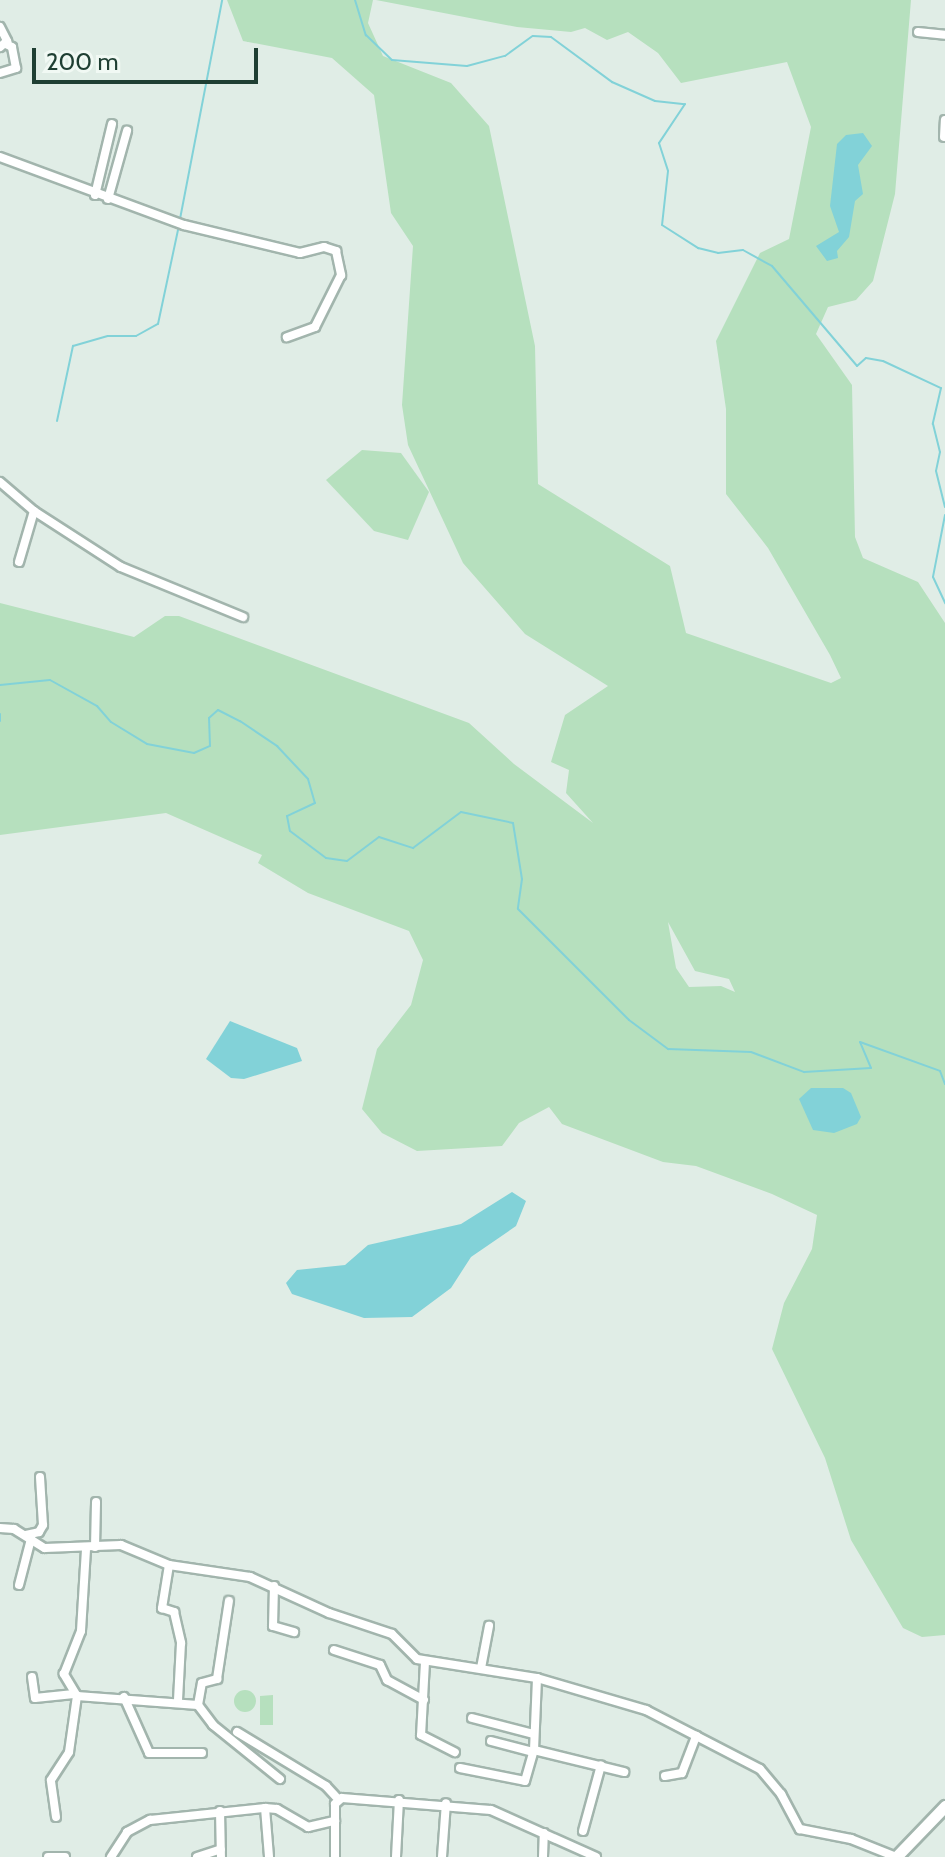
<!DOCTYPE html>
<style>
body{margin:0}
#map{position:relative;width:945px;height:1857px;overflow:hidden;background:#e0ede6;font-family:Cabin,sans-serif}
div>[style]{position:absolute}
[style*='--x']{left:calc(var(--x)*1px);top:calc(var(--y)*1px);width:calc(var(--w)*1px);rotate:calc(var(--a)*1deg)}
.green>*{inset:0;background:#b6e0be}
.round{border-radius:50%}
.water>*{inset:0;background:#82d2d8}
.stream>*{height:2px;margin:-1px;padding:0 1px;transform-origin:1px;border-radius:1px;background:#82d2d8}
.roads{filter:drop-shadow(2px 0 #a2b5ad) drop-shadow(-2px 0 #a2b5ad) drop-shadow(0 2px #a2b5ad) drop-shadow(0 -2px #a2b5ad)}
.minor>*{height:8px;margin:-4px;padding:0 4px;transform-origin:4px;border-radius:4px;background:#fff}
.secondary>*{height:11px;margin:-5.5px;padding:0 5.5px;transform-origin:5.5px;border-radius:5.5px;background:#fff}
span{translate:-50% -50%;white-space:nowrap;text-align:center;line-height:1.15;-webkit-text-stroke:8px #f1f9f4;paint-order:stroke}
.scale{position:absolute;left:32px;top:48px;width:226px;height:36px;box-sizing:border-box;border:4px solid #1f3f33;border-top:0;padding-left:10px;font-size:24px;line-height:28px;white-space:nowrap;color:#1f3f33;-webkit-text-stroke:6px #f1f9f4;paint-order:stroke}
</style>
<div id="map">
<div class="green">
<div style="clip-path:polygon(evenodd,227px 0,373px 0,368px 23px,383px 56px,451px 83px,489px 126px,535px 346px,538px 484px,670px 566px,686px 633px,831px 683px,841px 678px,830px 655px,768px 548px,726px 494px,726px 409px,716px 341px,760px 253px,789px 239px,811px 127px,787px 62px,681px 83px,658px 53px,628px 32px,607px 40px,585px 28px,571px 32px,517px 27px,376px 0,911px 0,895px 194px,873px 281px,856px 300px,828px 307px,816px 334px,852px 385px,855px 537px,863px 558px,918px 582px,945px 623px,945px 1635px,922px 1637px,903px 1628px,851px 1540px,825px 1458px,772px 1349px,784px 1303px,812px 1249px,817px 1215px,772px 1194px,696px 1166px,663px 1162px,562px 1124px,549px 1107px,519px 1123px,502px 1146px,417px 1151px,382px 1133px,362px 1109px,377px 1049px,411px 1005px,423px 960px,409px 931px,308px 893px,258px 863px,262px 855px,166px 813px,0 835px,0 603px,134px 637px,165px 616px,179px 616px,469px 723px,514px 764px,593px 823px,566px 793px,569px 770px,551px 762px,565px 715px,608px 686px,525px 634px,463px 563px,408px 445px,402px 405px,413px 246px,391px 213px,374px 95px,332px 58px,243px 41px,227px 0,668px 922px,695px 971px,729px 979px,735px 992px,721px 986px,689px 987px,676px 968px,668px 922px)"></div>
<div style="clip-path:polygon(362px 450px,401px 453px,429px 492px,408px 540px,374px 531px,326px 480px)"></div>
<div class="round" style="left:234px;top:1690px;width:22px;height:22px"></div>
<div style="clip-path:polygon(273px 1695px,273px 1725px,260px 1725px,260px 1696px)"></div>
</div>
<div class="water">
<div style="clip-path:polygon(863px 133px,872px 146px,858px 165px,863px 194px,855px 201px,849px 237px,837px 251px,838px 258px,827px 261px,816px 246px,839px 232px,830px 206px,837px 144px,846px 135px)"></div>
<div style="clip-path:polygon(230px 1021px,297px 1048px,302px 1061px,244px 1079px,231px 1078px,206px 1059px)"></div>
<div style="clip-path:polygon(811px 1088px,843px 1088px,851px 1093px,861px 1117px,857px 1124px,834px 1133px,813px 1130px,799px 1099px)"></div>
<div style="clip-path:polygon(512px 1192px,526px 1201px,516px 1226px,471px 1257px,451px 1288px,412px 1317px,364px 1318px,292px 1294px,286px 1283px,297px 1270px,345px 1265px,368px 1245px,461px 1224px)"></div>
</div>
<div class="stream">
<div style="--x:355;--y:0;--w:37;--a:73"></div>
<div style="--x:366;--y:35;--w:36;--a:44"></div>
<div style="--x:392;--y:60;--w:75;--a:4.6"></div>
<div style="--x:467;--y:66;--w:39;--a:-15"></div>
<div style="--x:505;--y:56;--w:34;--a:-36"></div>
<div style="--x:533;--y:36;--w:18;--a:3"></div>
<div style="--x:551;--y:37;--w:76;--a:36.4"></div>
<div style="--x:612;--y:82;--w:47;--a:23.8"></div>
<div style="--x:655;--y:101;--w:30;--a:6"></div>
<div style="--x:685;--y:104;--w:47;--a:123.7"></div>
<div style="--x:659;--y:143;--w:29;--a:72"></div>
<div style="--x:668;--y:171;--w:54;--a:96.3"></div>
<div style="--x:662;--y:225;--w:43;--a:32.6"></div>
<div style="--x:698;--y:248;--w:21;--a:14"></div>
<div style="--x:718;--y:253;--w:25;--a:-7"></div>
<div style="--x:743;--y:250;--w:33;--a:29"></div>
<div style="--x:772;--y:266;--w:131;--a:49.6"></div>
<div style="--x:857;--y:366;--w:12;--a:-42"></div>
<div style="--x:866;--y:358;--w:17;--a:10"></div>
<div style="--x:883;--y:361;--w:64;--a:25"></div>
<div style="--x:941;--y:388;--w:37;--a:103"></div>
<div style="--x:933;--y:424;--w:29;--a:76"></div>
<div style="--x:940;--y:452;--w:19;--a:102"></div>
<div style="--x:936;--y:471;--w:37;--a:76"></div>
<div style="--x:180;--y:219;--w:223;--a:-79.1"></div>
<div style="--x:57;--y:421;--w:77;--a:-78"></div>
<div style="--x:73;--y:346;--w:36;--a:-16"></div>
<div style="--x:108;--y:336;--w:28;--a:0"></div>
<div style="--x:136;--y:336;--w:25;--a:-29"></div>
<div style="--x:158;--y:324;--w:101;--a:-78"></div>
<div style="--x:945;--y:515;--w:63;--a:101"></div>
<div style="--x:933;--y:577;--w:29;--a:65"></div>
<div style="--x:0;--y:685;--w:50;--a:-5.7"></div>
<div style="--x:50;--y:680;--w:54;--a:29"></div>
<div style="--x:97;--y:706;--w:21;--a:49"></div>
<div style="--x:111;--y:722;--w:42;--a:31.4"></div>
<div style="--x:147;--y:744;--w:48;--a:10.8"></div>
<div style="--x:194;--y:753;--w:17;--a:-24"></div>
<div style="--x:210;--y:746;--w:28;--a:-92"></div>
<div style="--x:209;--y:718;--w:12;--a:-42"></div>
<div style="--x:218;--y:710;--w:25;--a:27"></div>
<div style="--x:240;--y:721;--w:45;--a:34"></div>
<div style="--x:277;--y:746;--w:45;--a:46.8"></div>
<div style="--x:308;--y:779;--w:25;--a:74"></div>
<div style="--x:315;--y:803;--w:31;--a:155"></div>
<div style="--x:287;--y:816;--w:15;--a:79"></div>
<div style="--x:290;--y:831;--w:45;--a:36.9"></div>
<div style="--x:326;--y:858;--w:21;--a:8"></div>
<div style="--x:347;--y:861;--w:40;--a:-37"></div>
<div style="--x:379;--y:837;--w:36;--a:18"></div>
<div style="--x:413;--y:848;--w:60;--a:-36.9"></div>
<div style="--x:461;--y:812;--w:53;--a:11.9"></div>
<div style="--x:513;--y:823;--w:57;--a:80.9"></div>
<div style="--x:522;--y:879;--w:30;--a:98"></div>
<div style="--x:518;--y:909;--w:157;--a:45"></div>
<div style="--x:629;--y:1020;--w:49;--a:36.6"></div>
<div style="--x:668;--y:1049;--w:83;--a:2.1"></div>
<div style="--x:751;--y:1052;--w:57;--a:20.7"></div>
<div style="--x:804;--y:1072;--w:67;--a:-3.4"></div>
<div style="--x:871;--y:1068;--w:28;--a:-113"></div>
<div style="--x:860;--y:1042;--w:85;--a:19.9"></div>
<div style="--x:940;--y:1071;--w:14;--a:69"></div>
<div style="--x:0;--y:714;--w:7;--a:90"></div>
</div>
<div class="roads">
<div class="minor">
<div style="--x:0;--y:27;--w:16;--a:63"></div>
<div style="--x:7;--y:41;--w:9;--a:139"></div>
<div style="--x:918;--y:32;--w:27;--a:6"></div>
<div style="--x:0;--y:73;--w:17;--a:-17"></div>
<div style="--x:16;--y:68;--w:21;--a:-101"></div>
<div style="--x:12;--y:47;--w:7;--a:-153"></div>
<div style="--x:944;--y:137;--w:17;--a:-87"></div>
<div style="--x:0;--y:157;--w:196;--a:20.3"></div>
<div style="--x:184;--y:225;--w:119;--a:13.6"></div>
<div style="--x:300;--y:253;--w:25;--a:-14"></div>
<div style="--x:324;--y:247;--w:13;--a:18"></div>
<div style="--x:336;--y:251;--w:25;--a:78"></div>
<div style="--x:341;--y:275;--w:58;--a:116.6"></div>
<div style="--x:315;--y:327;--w:30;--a:160"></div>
<div style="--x:95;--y:195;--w:73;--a:-76.5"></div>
<div style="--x:108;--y:199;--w:71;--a:-74.4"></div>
<div style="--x:0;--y:482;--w:45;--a:40.5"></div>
<div style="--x:34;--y:511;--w:103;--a:32.8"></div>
<div style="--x:121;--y:567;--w:132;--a:22.3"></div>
<div style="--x:19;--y:562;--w:53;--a:-73.6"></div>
<div style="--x:0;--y:1528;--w:14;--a:4"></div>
<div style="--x:14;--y:1529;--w:36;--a:32"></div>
<div style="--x:45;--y:1548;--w:76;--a:-2.3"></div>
<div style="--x:121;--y:1545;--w:52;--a:22.6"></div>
<div style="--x:169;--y:1565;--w:82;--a:8.4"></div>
<div style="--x:250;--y:1577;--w:87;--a:24.5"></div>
<div style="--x:329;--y:1613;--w:66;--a:18.4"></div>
<div style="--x:392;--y:1634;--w:35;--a:45"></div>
<div style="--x:417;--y:1659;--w:121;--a:9"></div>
<div style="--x:537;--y:1678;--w:114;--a:16.4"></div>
<div style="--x:646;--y:1710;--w:128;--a:27.4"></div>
<div style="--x:760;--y:1769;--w:33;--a:50"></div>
<div style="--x:781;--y:1794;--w:40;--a:62"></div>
<div style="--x:800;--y:1829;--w:52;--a:11.1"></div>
<div style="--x:851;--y:1839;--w:48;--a:21.8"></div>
<div style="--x:26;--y:1535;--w:13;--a:-13"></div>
<div style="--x:39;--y:1532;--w:8;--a:-60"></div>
<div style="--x:43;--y:1525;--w:48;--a:-93.6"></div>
<div style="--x:95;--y:1547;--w:45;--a:-88.7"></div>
<div style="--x:169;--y:1565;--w:44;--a:99.2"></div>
<div style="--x:162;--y:1608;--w:13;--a:18"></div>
<div style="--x:174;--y:1612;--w:32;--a:77"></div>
<div style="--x:181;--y:1643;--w:58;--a:93"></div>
<div style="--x:19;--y:1585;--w:48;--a:-75.4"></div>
<div style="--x:274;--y:1586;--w:40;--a:91.4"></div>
<div style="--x:273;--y:1626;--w:22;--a:16"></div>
<div style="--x:334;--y:1650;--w:48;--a:18.1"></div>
<div style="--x:380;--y:1665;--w:17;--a:65"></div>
<div style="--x:387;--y:1680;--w:42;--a:28.4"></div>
<div style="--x:425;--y:1662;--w:73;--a:93.1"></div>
<div style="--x:421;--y:1735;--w:38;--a:27"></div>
<div style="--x:481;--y:1668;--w:43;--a:-79.2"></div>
<div style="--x:32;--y:1677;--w:21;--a:82"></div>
<div style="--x:35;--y:1698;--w:39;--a:-6"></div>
<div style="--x:77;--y:1696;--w:121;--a:4.3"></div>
<div style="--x:198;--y:1705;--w:25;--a:53"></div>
<div style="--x:213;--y:1725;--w:86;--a:38.9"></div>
<div style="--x:124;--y:1697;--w:61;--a:65.9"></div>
<div style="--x:149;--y:1753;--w:53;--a:0"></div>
<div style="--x:198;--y:1705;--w:22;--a:-80"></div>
<div style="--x:202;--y:1683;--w:16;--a:-15"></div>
<div style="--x:217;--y:1679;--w:79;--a:-81.3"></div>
<div style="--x:472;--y:1718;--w:64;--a:14.5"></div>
<div style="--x:237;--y:1732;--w:104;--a:31.2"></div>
<div style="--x:326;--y:1786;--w:18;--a:47"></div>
<div style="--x:491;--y:1741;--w:43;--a:14.7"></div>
<div style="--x:534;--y:1750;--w:93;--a:13.7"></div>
<div style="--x:460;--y:1768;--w:66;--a:11.3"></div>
<div style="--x:525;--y:1781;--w:32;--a:-74"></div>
<div style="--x:534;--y:1750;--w:72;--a:-87.6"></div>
<div style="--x:665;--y:1776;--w:17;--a:-10"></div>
<div style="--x:682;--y:1773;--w:40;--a:-69"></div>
<div style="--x:265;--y:1808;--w:49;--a:85.3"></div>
<div style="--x:220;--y:1811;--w:46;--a:88.8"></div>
<div style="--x:56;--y:1817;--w:37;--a:-98"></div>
<div style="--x:51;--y:1780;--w:33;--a:-57"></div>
<div style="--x:69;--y:1752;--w:57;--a:-81.9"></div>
<div style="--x:77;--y:1696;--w:26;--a:-121"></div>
<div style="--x:64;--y:1674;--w:46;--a:-68.4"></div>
<div style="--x:81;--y:1631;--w:81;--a:-86.5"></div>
<div style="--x:583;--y:1831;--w:68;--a:-74.7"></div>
<div style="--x:48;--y:1857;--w:17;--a:0"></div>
<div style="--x:111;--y:1857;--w:30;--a:-57"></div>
<div style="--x:127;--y:1832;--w:26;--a:-28"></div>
<div style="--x:150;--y:1820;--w:116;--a:-6"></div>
<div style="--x:265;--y:1808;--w:12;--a:5"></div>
<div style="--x:277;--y:1809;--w:36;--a:30"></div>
<div style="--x:308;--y:1827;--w:28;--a:-13"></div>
<div style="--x:197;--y:1857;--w:25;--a:-18"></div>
<div style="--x:335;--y:1857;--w:53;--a:-90"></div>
<div style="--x:335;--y:1804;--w:9;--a:-41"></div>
<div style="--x:342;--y:1798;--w:149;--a:4.6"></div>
<div style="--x:491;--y:1810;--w:115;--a:24.1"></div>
<div style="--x:396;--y:1857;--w:57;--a:-87"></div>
<div style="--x:442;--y:1857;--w:54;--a:-85.8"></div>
<div style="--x:543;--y:1857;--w:24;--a:-88"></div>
</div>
<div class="secondary">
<div style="--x:896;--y:1857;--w:71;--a:-46.1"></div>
</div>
</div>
<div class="scale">200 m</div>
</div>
